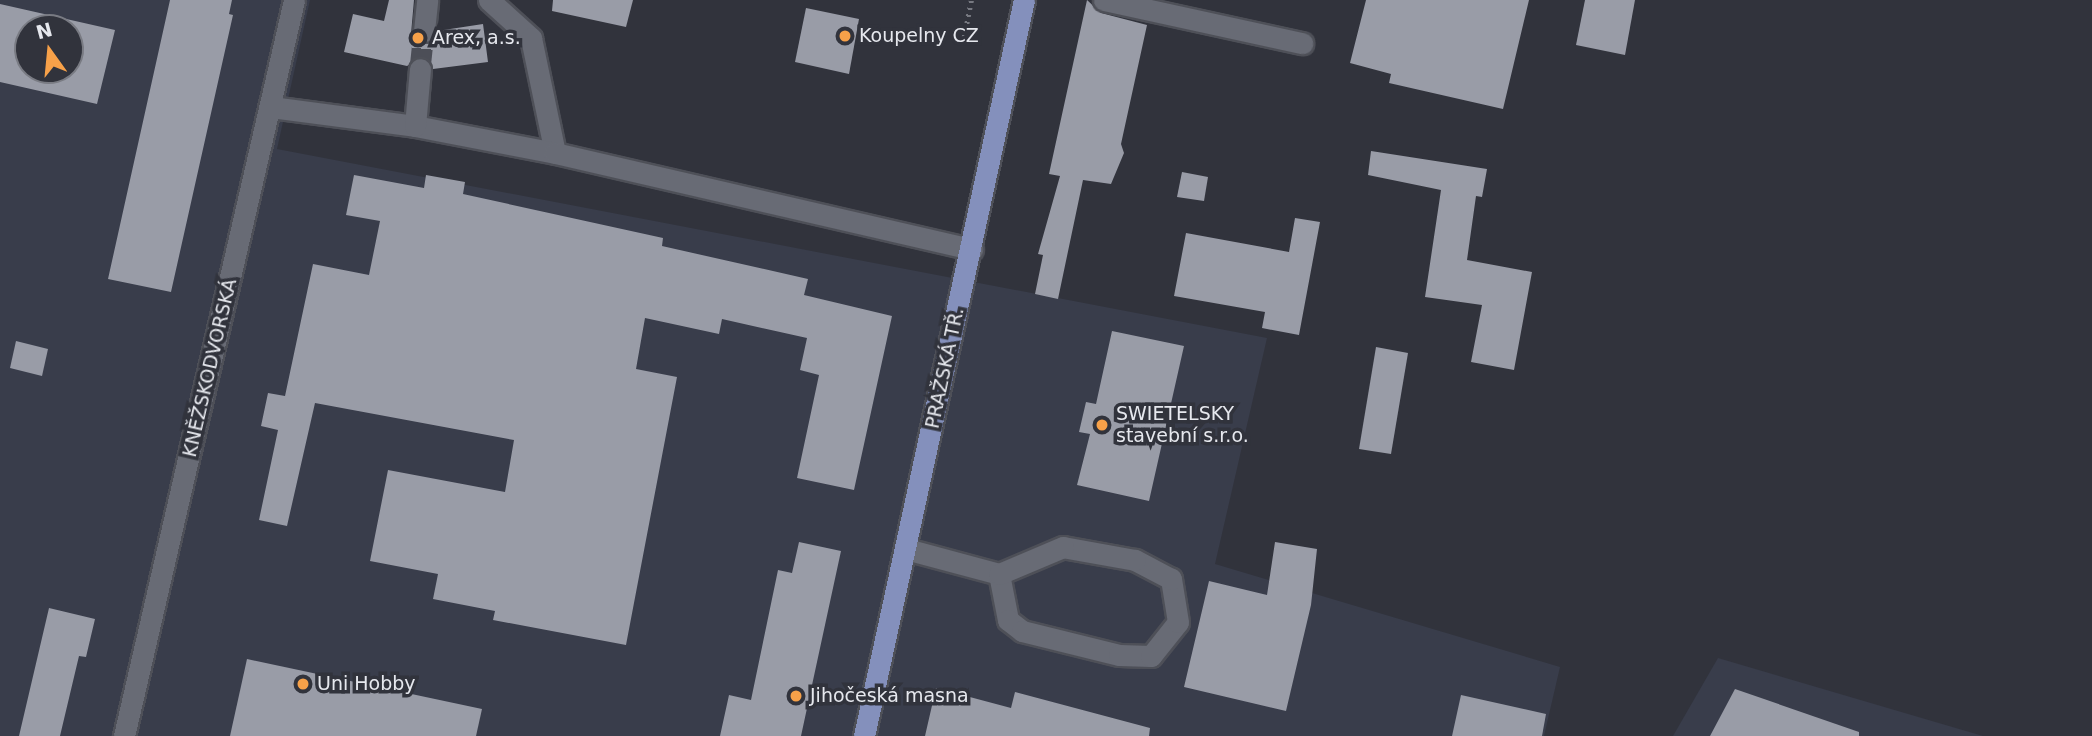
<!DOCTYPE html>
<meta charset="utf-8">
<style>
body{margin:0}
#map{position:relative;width:2092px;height:736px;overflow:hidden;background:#31333c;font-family:"DejaVu Sans",sans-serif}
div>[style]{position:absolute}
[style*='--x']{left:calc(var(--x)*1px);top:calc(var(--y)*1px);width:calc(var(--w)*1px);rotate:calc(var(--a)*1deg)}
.built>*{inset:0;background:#393d4b}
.building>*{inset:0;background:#999ca7}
.minor-tunnel>*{height:21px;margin-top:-10.5px;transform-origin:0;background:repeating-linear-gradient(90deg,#4c4e57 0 21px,transparent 0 31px)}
.path>*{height:4.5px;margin-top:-2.25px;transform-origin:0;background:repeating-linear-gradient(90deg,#777981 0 2px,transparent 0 7px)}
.roads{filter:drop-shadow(2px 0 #4e5058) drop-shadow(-2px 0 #4e5058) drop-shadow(0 2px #4e5058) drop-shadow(0 -2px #4e5058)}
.minor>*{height:21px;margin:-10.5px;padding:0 10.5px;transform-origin:10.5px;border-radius:10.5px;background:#686b75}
.major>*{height:21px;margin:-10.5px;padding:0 10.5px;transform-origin:10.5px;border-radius:10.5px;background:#8490bc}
.dots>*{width:19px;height:19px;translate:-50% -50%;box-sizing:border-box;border:4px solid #31333c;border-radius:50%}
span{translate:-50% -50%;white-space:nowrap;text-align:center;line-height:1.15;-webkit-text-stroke:7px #31333c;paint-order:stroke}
.poi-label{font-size:19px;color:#e6e8ee}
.left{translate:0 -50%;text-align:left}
.street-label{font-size:19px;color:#e6e8ee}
.north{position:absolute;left:14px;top:14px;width:70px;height:70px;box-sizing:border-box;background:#31333c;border:2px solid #797b83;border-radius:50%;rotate:345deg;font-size:19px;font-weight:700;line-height:28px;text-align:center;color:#e6e8ee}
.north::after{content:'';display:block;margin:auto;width:24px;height:32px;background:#f7a149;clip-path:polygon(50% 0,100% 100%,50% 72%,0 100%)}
</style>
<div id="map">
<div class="built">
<div style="clip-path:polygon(evenodd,0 0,310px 0,277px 149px,1267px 338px,1215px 564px,1560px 667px,1544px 736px,0 736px,0 0,28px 28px,70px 28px,70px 70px,28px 70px,28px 28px)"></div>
<div style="clip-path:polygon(1718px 658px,1983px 736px,1673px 736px)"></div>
</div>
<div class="building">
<div style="clip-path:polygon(170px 0,232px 0,229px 14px,233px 15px,171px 292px,108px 279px)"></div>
<div style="clip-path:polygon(389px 0,414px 0,411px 34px,422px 44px,434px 39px,437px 31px,483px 24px,488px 62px,433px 69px,422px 56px,407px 66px,344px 52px,353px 14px,384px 21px)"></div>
<div style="clip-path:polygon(553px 0,633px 0,626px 27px,552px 11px)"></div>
<div style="clip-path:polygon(1087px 0,1101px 13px,1147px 25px,1121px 144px,1124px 153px,1111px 184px,1083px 180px,1058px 299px,1035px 294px,1043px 255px,1038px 254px,1060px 176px,1049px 174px)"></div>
<div style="clip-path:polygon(1366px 0,1529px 0,1503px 109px,1389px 83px,1391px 74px,1350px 63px)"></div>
<div style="clip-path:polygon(1585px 0,1635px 0,1625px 55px,1576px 45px)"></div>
<div style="clip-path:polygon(evenodd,0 4px,115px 30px,97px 104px,0 82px,0 4px,28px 28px,70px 28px,70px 70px,28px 70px,28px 28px)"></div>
<div style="clip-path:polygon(806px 8px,859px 19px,849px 74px,795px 62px)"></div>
<div style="clip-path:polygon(1371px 151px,1487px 169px,1482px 197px,1476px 196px,1467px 260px,1532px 272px,1514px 370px,1471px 362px,1482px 305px,1425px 297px,1441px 190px,1368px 175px)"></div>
<div style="clip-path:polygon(1182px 172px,1208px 177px,1204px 201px,1177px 197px)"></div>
<div style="clip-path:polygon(354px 175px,424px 188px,426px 175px,465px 182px,463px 194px,663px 238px,662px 246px,808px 279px,804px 295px,892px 316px,854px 490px,797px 478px,819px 375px,800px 370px,807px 338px,722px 319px,719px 334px,645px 318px,636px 369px,677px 377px,626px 645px,493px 620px,495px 611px,433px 599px,438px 574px,370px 561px,388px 470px,505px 492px,514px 440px,315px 403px,287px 526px,259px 520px,278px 430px,261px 426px,268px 393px,285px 396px,313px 264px,369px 275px,380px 221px,346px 215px)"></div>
<div style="clip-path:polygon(1295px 218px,1320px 222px,1299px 335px,1262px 328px,1265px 312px,1174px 296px,1186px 233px,1289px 252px)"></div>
<div style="clip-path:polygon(1112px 331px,1184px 346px,1149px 501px,1077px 485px,1090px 434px,1079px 432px,1086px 402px,1096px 404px)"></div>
<div style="clip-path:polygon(16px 341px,48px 349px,42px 376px,10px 368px)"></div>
<div style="clip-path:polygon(1376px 347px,1408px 353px,1391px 454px,1359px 449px)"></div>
<div style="clip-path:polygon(799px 542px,841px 551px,801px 736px,720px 736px,729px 695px,751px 700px,778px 570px,792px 573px)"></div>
<div style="clip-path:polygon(1275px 542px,1317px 549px,1311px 605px,1286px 711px,1184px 687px,1209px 581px,1267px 595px)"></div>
<div style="clip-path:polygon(49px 608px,95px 619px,86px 657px,79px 656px,60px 736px,19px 736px)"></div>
<div style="clip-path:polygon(247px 659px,482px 709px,476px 736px,230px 736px)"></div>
<div style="clip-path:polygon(936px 688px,1011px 708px,1015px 692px,1150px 728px,1149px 736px,925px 736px)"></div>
<div style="clip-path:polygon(1735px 689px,1859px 732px,1859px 736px,1710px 736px)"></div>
<div style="clip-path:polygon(1461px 695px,1546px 714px,1542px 736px,1452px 736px)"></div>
</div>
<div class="minor-tunnel">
<div style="--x:420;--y:69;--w:38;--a:-84"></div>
</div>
<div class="path">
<div style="--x:964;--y:37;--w:38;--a:-79"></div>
</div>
<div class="roads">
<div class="minor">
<div style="--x:489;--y:0;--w:57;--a:42.1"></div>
<div style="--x:531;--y:38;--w:117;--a:78.2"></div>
<div style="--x:1104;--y:0;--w:203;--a:12.3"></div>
<div style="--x:424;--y:31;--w:31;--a:-84"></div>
<div style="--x:271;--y:107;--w:145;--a:7.5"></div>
<div style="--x:415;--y:126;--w:143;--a:10.9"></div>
<div style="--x:555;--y:153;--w:428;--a:13"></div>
<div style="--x:415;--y:126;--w:57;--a:-85"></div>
<div style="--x:906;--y:549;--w:96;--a:15"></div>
<div style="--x:999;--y:574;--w:47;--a:78.9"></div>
<div style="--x:1008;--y:620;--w:18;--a:38"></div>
<div style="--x:1022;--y:631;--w:100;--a:13.9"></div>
<div style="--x:1119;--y:655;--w:32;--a:2"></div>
<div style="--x:1151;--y:656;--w:43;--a:-51.5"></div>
<div style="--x:1178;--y:622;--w:44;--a:-99.2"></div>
<div style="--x:1171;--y:579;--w:41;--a:-152.2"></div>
<div style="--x:1135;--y:560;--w:73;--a:-169.8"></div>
<div style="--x:1063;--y:547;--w:69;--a:157.1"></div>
<div style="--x:124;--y:736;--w:755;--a:-76.99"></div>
</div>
<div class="major">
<div style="--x:864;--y:736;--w:753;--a:-77.74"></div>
</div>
</div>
<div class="dots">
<div style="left:845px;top:36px;background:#f7a149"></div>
<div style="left:418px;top:38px;background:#f7a149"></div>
<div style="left:1102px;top:425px;background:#f7a149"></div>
<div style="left:303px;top:684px;background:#f7a149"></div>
<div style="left:796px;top:696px;background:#f7a149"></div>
</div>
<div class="poi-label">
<span class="left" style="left:859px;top:36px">Koupelny CZ</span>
<span class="left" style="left:432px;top:38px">Arex, a.s.</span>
<span class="left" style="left:1116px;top:425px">SWIETELSKY<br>stavební s.r.o.</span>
<span class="left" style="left:317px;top:684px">Uni Hobby</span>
<span class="left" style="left:810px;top:696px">Jihočeská masna</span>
</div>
<div class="street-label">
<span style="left:210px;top:368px;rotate:-77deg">KNĚŽSKODVORSKÁ</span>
<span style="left:945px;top:368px;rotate:-78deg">PRAŽSKÁ TŘ.</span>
</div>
<div class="north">N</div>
</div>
